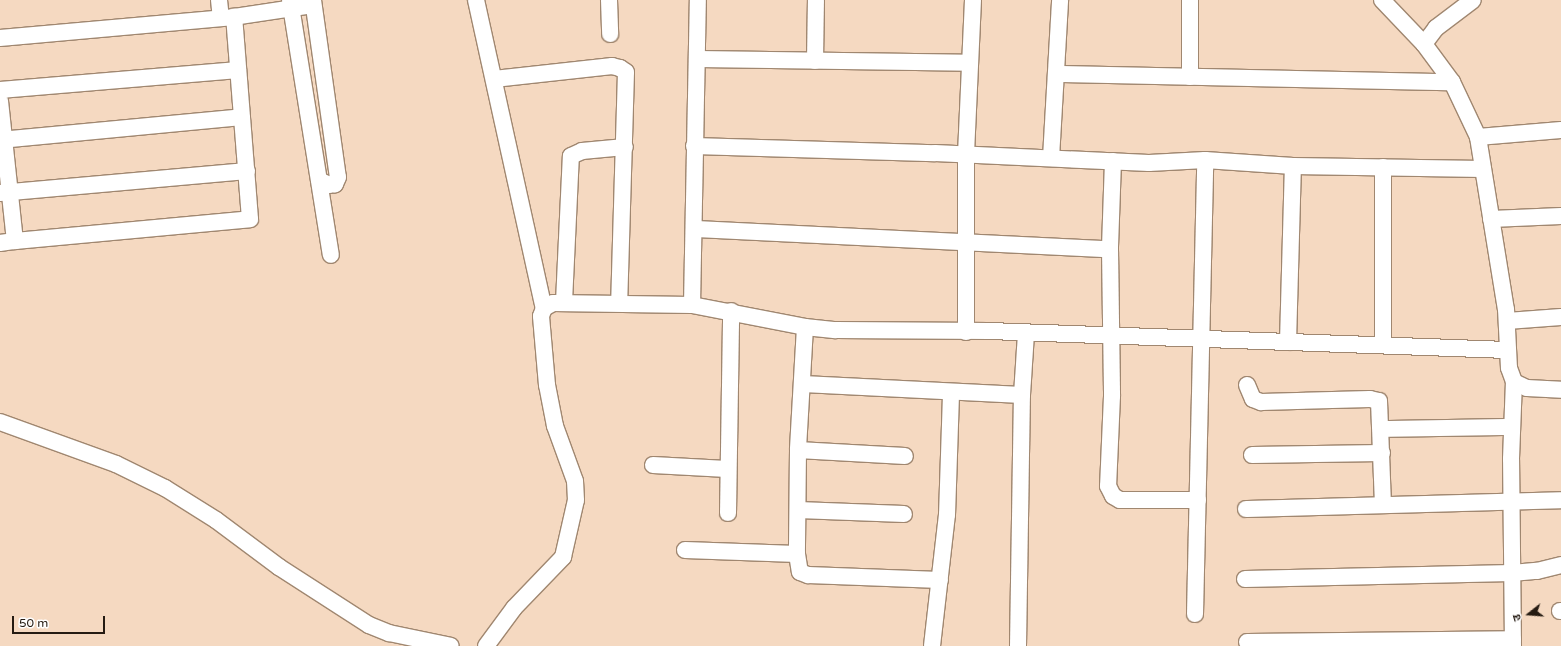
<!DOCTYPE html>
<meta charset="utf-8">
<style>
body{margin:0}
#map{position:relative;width:1561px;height:646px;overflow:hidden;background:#f5d9c1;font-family:"Varela Round","Noto Sans Devanagari",sans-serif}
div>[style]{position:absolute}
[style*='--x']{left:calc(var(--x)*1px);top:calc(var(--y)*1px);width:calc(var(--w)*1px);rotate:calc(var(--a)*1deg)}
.roads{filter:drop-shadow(1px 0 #a08770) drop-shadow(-1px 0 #a08770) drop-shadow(0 1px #a08770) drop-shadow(0 -1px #a08770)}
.minor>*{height:16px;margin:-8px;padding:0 8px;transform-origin:8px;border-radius:8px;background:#fff}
span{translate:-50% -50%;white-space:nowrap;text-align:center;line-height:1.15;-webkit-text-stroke:3px #fff;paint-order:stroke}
.north{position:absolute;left:1509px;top:594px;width:40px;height:40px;-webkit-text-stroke:3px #fff;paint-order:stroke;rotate:253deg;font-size:11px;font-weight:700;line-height:16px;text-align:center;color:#251b12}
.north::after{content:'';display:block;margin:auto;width:14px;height:18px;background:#251b12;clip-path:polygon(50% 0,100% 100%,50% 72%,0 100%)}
.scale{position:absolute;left:12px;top:616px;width:93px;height:18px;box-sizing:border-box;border:2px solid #251b12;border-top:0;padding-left:5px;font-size:12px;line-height:14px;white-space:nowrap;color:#251b12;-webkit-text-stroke:3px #fff;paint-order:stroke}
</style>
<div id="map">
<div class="roads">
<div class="minor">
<div style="--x:219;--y:0;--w:18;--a:84"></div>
<div style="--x:290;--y:0;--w:258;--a:80.9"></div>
<div style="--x:313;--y:0;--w:179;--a:82"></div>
<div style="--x:338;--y:177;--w:8;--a:113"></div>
<div style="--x:335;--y:184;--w:6;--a:171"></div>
<div style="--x:329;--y:185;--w:11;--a:-153"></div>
<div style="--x:476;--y:0;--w:315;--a:77.6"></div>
<div style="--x:609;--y:0;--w:34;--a:88"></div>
<div style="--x:1382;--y:0;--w:61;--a:46.3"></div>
<div style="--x:1424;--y:44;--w:47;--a:53.6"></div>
<div style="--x:1452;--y:82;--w:61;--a:64.7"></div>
<div style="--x:1478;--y:137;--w:174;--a:80.8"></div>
<div style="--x:1506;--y:309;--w:59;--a:87.1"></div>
<div style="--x:1509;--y:368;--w:15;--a:70"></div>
<div style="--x:1514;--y:382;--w:14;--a:25"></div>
<div style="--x:1527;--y:388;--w:34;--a:3"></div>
<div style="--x:0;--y:38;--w:235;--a:-5.1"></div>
<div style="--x:234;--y:17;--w:80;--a:-8.6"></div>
<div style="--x:1424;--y:44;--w:20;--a:-53"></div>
<div style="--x:1436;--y:28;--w:46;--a:-37.1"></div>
<div style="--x:698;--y:59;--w:271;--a:0.8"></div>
<div style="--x:815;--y:61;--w:61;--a:-89.1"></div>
<div style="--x:1058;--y:74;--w:394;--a:1.2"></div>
<div style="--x:1190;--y:77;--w:77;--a:-90"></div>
<div style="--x:494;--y:79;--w:119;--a:-6.3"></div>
<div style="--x:612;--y:66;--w:8;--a:14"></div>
<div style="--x:620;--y:68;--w:7;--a:34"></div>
<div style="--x:626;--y:72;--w:230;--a:91.7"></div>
<div style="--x:0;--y:90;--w:239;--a:-4.8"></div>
<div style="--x:0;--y:101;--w:141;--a:83.9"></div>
<div style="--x:15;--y:241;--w:236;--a:-5.3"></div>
<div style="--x:250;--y:219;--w:203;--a:-94.5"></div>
<div style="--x:1478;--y:137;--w:83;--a:-4.8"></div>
<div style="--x:0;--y:140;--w:243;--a:-5.4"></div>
<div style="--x:694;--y:146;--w:241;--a:1.7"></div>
<div style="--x:935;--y:153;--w:214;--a:2.7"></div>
<div style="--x:1149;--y:163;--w:56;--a:-3.1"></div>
<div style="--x:1205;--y:160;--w:88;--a:3.9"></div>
<div style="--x:1293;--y:166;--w:190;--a:0.9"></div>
<div style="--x:1051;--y:158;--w:158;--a:-86.7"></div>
<div style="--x:1113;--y:161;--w:88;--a:92"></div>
<div style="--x:1110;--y:249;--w:147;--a:89.2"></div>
<div style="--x:1112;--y:396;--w:90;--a:92.5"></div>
<div style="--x:1108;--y:486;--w:11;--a:63"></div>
<div style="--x:1113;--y:496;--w:8;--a:30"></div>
<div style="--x:1120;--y:500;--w:78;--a:0"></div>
<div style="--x:1383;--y:167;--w:178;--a:90"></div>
<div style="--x:0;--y:193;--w:248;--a:-5.1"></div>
<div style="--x:1491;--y:219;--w:70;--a:-2.5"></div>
<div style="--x:694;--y:229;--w:416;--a:2.8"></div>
<div style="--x:0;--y:243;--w:15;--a:-8"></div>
<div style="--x:564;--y:302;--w:146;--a:-87.3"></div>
<div style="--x:571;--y:156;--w:12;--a:-24"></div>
<div style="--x:582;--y:151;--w:43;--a:-5.3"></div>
<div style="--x:692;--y:305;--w:305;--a:-88.9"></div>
<div style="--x:1507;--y:321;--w:54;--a:-4.2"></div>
<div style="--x:805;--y:327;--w:123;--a:93.3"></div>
<div style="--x:798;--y:450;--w:104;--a:90.6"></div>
<div style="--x:797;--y:554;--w:18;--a:81"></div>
<div style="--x:800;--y:572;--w:9;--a:21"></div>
<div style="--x:808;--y:575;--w:132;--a:2.2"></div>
<div style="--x:966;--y:332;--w:178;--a:-90"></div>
<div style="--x:966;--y:154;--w:154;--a:-87.4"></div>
<div style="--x:1288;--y:342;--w:176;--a:-88.4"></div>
<div style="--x:803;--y:384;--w:219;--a:2.9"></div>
<div style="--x:1022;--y:395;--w:62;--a:-86.3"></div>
<div style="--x:1247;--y:385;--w:15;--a:67"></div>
<div style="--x:1253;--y:399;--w:9;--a:21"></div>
<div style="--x:1261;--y:402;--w:109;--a:-1.6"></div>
<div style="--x:1370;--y:399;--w:9;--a:13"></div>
<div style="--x:1379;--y:401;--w:103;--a:87.8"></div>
<div style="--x:0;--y:422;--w:123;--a:19.9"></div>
<div style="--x:116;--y:464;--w:55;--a:26.1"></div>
<div style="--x:165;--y:488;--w:60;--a:32.1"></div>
<div style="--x:216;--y:520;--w:79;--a:36.7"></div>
<div style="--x:279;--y:567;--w:107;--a:32.8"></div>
<div style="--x:369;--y:625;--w:22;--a:22"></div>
<div style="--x:389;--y:633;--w:63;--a:11.8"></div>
<div style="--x:1382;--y:429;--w:130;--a:-0.9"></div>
<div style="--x:798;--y:450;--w:107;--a:3.2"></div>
<div style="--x:1252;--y:455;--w:130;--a:-0.9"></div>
<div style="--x:653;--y:465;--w:74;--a:3.1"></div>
<div style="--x:1246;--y:509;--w:315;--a:-1.6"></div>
<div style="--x:798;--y:510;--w:106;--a:2.2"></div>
<div style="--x:728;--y:513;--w:202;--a:-89.1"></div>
<div style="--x:685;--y:550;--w:112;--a:2"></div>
<div style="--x:1245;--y:579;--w:267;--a:-1.3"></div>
<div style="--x:1512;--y:573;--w:25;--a:-5"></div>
<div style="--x:1537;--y:571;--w:25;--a:-14"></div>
<div style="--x:1560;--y:611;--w:1;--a:0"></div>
<div style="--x:1195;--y:614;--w:454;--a:-88.7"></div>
<div style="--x:1247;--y:642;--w:266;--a:-0.6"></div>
<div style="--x:486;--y:646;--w:47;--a:-53.6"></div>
<div style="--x:514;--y:608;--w:71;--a:-46.1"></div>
<div style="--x:563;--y:557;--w:58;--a:-77.2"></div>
<div style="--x:576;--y:500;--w:19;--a:-93"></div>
<div style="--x:575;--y:481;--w:59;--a:-110"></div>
<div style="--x:555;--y:426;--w:42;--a:-101"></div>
<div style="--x:547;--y:385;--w:69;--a:-95"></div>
<div style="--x:541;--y:316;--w:9;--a:-69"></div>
<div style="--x:544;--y:308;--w:10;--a:-29"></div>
<div style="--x:553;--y:303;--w:139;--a:0.8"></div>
<div style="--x:692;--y:305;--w:115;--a:11"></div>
<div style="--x:805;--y:327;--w:31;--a:6"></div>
<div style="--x:836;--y:330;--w:153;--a:0.4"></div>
<div style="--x:989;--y:331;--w:519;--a:2.1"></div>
<div style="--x:932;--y:646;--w:132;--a:-83.5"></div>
<div style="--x:947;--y:515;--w:123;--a:-88.1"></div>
<div style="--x:1018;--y:646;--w:251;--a:-89.1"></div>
<div style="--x:1513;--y:646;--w:187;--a:-90.6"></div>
<div style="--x:1511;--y:459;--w:77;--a:-87.8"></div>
</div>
</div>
<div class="north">उ</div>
<div class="scale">50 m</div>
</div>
